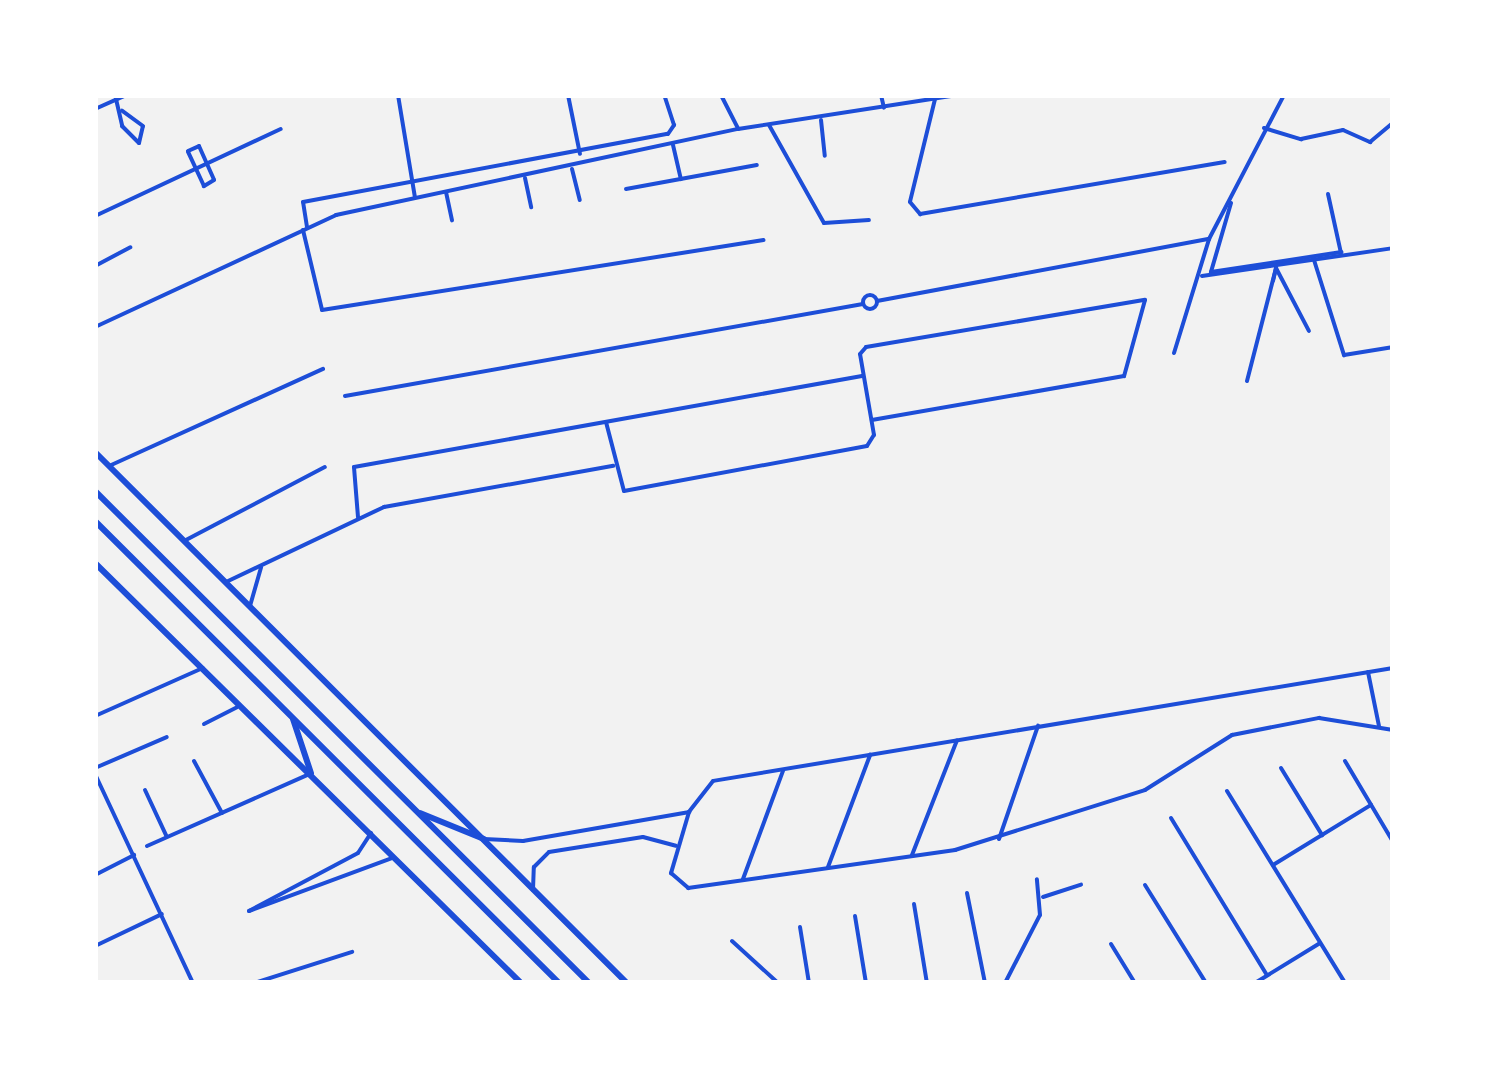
<!DOCTYPE html>
<style>
body{margin:0}
#map{position:relative;width:1488px;height:1078px;overflow:hidden;background:#f2f2f2;font-family:"Nunito Sans",sans-serif}
div>[style]{position:absolute}
[style*='--x']{left:calc(var(--x)*1px);top:calc(var(--y)*1px);width:calc(var(--w)*1px);rotate:calc(var(--a)*1deg)}
.minor>*{height:4px;margin:-2px;padding:0 2px;transform-origin:2px;border-radius:2px;background:#1d4ed8}
.minor>.ring{margin:-2px;padding:0;box-sizing:content-box;background:none;border:4px solid #1d4ed8;border-radius:50%}
.secondary>*{height:6px;margin:-3px;padding:0 3px;transform-origin:3px;border-radius:3px;background:#1d4ed8}
.primary>*{height:6px;margin:-3px;padding:0 3px;transform-origin:3px;border-radius:3px;background:#1d4ed8}
span{translate:-50% -50%;white-space:nowrap;text-align:center;line-height:1.15;-webkit-text-stroke:10px #fff;paint-order:stroke}
.frame{position:absolute;inset:0;border:98px solid #fff;pointer-events:none}
</style>
<div id="map">
<div class="minor">
<div style="--x:398;--y:95;--w:104;--a:80.6"></div>
<div style="--x:568;--y:95;--w:60;--a:78.5"></div>
<div style="--x:721;--y:95;--w:38;--a:63"></div>
<div style="--x:881;--y:95;--w:13;--a:77"></div>
<div style="--x:936;--y:95;--w:110;--a:103.7"></div>
<div style="--x:910;--y:202;--w:16;--a:50"></div>
<div style="--x:920;--y:214;--w:309;--a:-9.7"></div>
<div style="--x:116;--y:99;--w:28;--a:77"></div>
<div style="--x:122;--y:126;--w:24;--a:45"></div>
<div style="--x:139;--y:143;--w:17;--a:-77"></div>
<div style="--x:143;--y:126;--w:26;--a:-144"></div>
<div style="--x:95;--y:109;--w:34;--a:-24"></div>
<div style="--x:821;--y:120;--w:36;--a:84"></div>
<div style="--x:769;--y:125;--w:112;--a:60.7"></div>
<div style="--x:824;--y:223;--w:45;--a:-3.8"></div>
<div style="--x:1264;--y:128;--w:39;--a:17"></div>
<div style="--x:1301;--y:139;--w:43;--a:-12.1"></div>
<div style="--x:1343;--y:130;--w:30;--a:24"></div>
<div style="--x:1370;--y:142;--w:30;--a:-40"></div>
<div style="--x:673;--y:145;--w:35;--a:77"></div>
<div style="--x:199;--y:146;--w:37;--a:66"></div>
<div style="--x:214;--y:180;--w:12;--a:149"></div>
<div style="--x:204;--y:186;--w:38;--a:-115"></div>
<div style="--x:188;--y:151;--w:12;--a:-24"></div>
<div style="--x:572;--y:169;--w:32;--a:76"></div>
<div style="--x:525;--y:178;--w:30;--a:78"></div>
<div style="--x:626;--y:189;--w:133;--a:-10.4"></div>
<div style="--x:446;--y:192;--w:29;--a:78"></div>
<div style="--x:1328;--y:194;--w:60;--a:77.6"></div>
<div style="--x:1231;--y:203;--w:72;--a:106.2"></div>
<div style="--x:1211;--y:272;--w:132;--a:-8.7"></div>
<div style="--x:95;--y:216;--w:205;--a:-25.1"></div>
<div style="--x:307;--y:227;--w:25;--a:-99"></div>
<div style="--x:303;--y:202;--w:371;--a:-10.6"></div>
<div style="--x:668;--y:134;--w:11;--a:-56"></div>
<div style="--x:674;--y:125;--w:32;--a:-108"></div>
<div style="--x:303;--y:230;--w:82;--a:76.6"></div>
<div style="--x:322;--y:310;--w:447;--a:-9"></div>
<div style="--x:1314;--y:260;--w:100;--a:72.5"></div>
<div style="--x:1344;--y:355;--w:50;--a:-9.3"></div>
<div style="--x:95;--y:266;--w:40;--a:-28"></div>
<div style="--x:1276;--y:268;--w:71;--a:62.4"></div>
<div style="--x:1202;--y:276;--w:193;--a:-8.3"></div>
<div class="ring" style="left:863px;top:295px;width:10px;height:10px"></div>
<div style="--x:877;--y:301;--w:338;--a:-10.6"></div>
<div style="--x:95;--y:327;--w:266;--a:-24.9"></div>
<div style="--x:336;--y:215;--w:411;--a:-12.1"></div>
<div style="--x:738;--y:129;--w:222;--a:-8.8"></div>
<div style="--x:1174;--y:353;--w:119;--a:-72.9"></div>
<div style="--x:1209;--y:239;--w:162;--a:-62.5"></div>
<div style="--x:1247;--y:381;--w:117;--a:-75.6"></div>
<div style="--x:1276;--y:268;--w:13;--a:103"></div>
<div style="--x:345;--y:396;--w:526;--a:-10.07"></div>
<div style="--x:606;--y:422;--w:71;--a:75.4"></div>
<div style="--x:624;--y:491;--w:247;--a:-10.5"></div>
<div style="--x:867;--y:446;--w:13;--a:-58"></div>
<div style="--x:874;--y:435;--w:82;--a:-99.8"></div>
<div style="--x:860;--y:354;--w:9;--a:-49"></div>
<div style="--x:866;--y:347;--w:283;--a:-9.6"></div>
<div style="--x:1145;--y:300;--w:79;--a:105.4"></div>
<div style="--x:1124;--y:376;--w:256;--a:170.1"></div>
<div style="--x:109;--y:466;--w:235;--a:-24.4"></div>
<div style="--x:358;--y:517;--w:50;--a:-94.6"></div>
<div style="--x:354;--y:467;--w:516;--a:-10.16"></div>
<div style="--x:184;--y:541;--w:159;--a:-27.7"></div>
<div style="--x:226;--y:582;--w:175;--a:-25.4"></div>
<div style="--x:384;--y:507;--w:233;--a:-10.2"></div>
<div style="--x:250;--y:606;--w:40;--a:-74"></div>
<div style="--x:1393;--y:668;--w:689;--a:170.57"></div>
<div style="--x:713;--y:781;--w:39;--a:128"></div>
<div style="--x:689;--y:812;--w:64;--a:106.4"></div>
<div style="--x:671;--y:873;--w:23;--a:41"></div>
<div style="--x:688;--y:888;--w:270;--a:-8.1"></div>
<div style="--x:955;--y:850;--w:199;--a:-17.5"></div>
<div style="--x:1145;--y:790;--w:103;--a:-32.3"></div>
<div style="--x:1232;--y:735;--w:89;--a:-11.1"></div>
<div style="--x:1319;--y:718;--w:75;--a:9.2"></div>
<div style="--x:1368;--y:672;--w:55;--a:78.5"></div>
<div style="--x:95;--y:716;--w:118;--a:-24"></div>
<div style="--x:204;--y:724;--w:37;--a:-27"></div>
<div style="--x:194;--y:761;--w:59;--a:61.7"></div>
<div style="--x:1345;--y:761;--w:94;--a:59.3"></div>
<div style="--x:95;--y:768;--w:78;--a:-23.3"></div>
<div style="--x:1281;--y:768;--w:79;--a:58.5"></div>
<div style="--x:95;--y:774;--w:231;--a:64.9"></div>
<div style="--x:145;--y:790;--w:50;--a:65"></div>
<div style="--x:1227;--y:791;--w:225;--a:58.4"></div>
<div style="--x:1171;--y:818;--w:184;--a:58.6"></div>
<div style="--x:484;--y:839;--w:39;--a:3"></div>
<div style="--x:523;--y:841;--w:169;--a:-9.9"></div>
<div style="--x:999;--y:839;--w:120;--a:-71"></div>
<div style="--x:147;--y:846;--w:175;--a:-23.9"></div>
<div style="--x:912;--y:855;--w:123;--a:-68.6"></div>
<div style="--x:1273;--y:865;--w:115;--a:-31.5"></div>
<div style="--x:828;--y:867;--w:120;--a:-69.4"></div>
<div style="--x:95;--y:875;--w:44;--a:-27.1"></div>
<div style="--x:743;--y:879;--w:115;--a:-69.7"></div>
<div style="--x:1145;--y:885;--w:115;--a:58.1"></div>
<div style="--x:533;--y:890;--w:23;--a:-88"></div>
<div style="--x:534;--y:867;--w:21;--a:-45"></div>
<div style="--x:549;--y:852;--w:95;--a:-9.1"></div>
<div style="--x:643;--y:837;--w:34;--a:15"></div>
<div style="--x:967;--y:893;--w:92;--a:78.7"></div>
<div style="--x:1043;--y:897;--w:40;--a:-18"></div>
<div style="--x:914;--y:904;--w:80;--a:80.7"></div>
<div style="--x:249;--y:911;--w:153;--a:-20.3"></div>
<div style="--x:249;--y:911;--w:123;--a:-28"></div>
<div style="--x:358;--y:853;--w:24;--a:-57"></div>
<div style="--x:855;--y:916;--w:68;--a:80.7"></div>
<div style="--x:800;--y:927;--w:57;--a:80.9"></div>
<div style="--x:732;--y:941;--w:62;--a:42.4"></div>
<div style="--x:1111;--y:944;--w:46;--a:58.4"></div>
<div style="--x:95;--y:946;--w:74;--a:-25.5"></div>
<div style="--x:254;--y:983;--w:103;--a:-17.6"></div>
<div style="--x:1005;--y:983;--w:76;--a:-62.8"></div>
<div style="--x:1040;--y:915;--w:36;--a:-95"></div>
<div style="--x:1255;--y:983;--w:76;--a:-31.6"></div>
</div>
<div class="secondary">
<div style="--x:95;--y:452;--w:752;--a:44.95"></div>
<div style="--x:95;--y:563;--w:598;--a:44.59"></div>
</div>
<div class="primary">
<div style="--x:95;--y:491;--w:697;--a:44.88"></div>
<div style="--x:95;--y:521;--w:655;--a:44.88"></div>
<div style="--x:293;--y:719;--w:57;--a:71.6"></div>
<div style="--x:420;--y:813;--w:69;--a:22.1"></div>
</div>
<div class="frame"></div>
</div>
